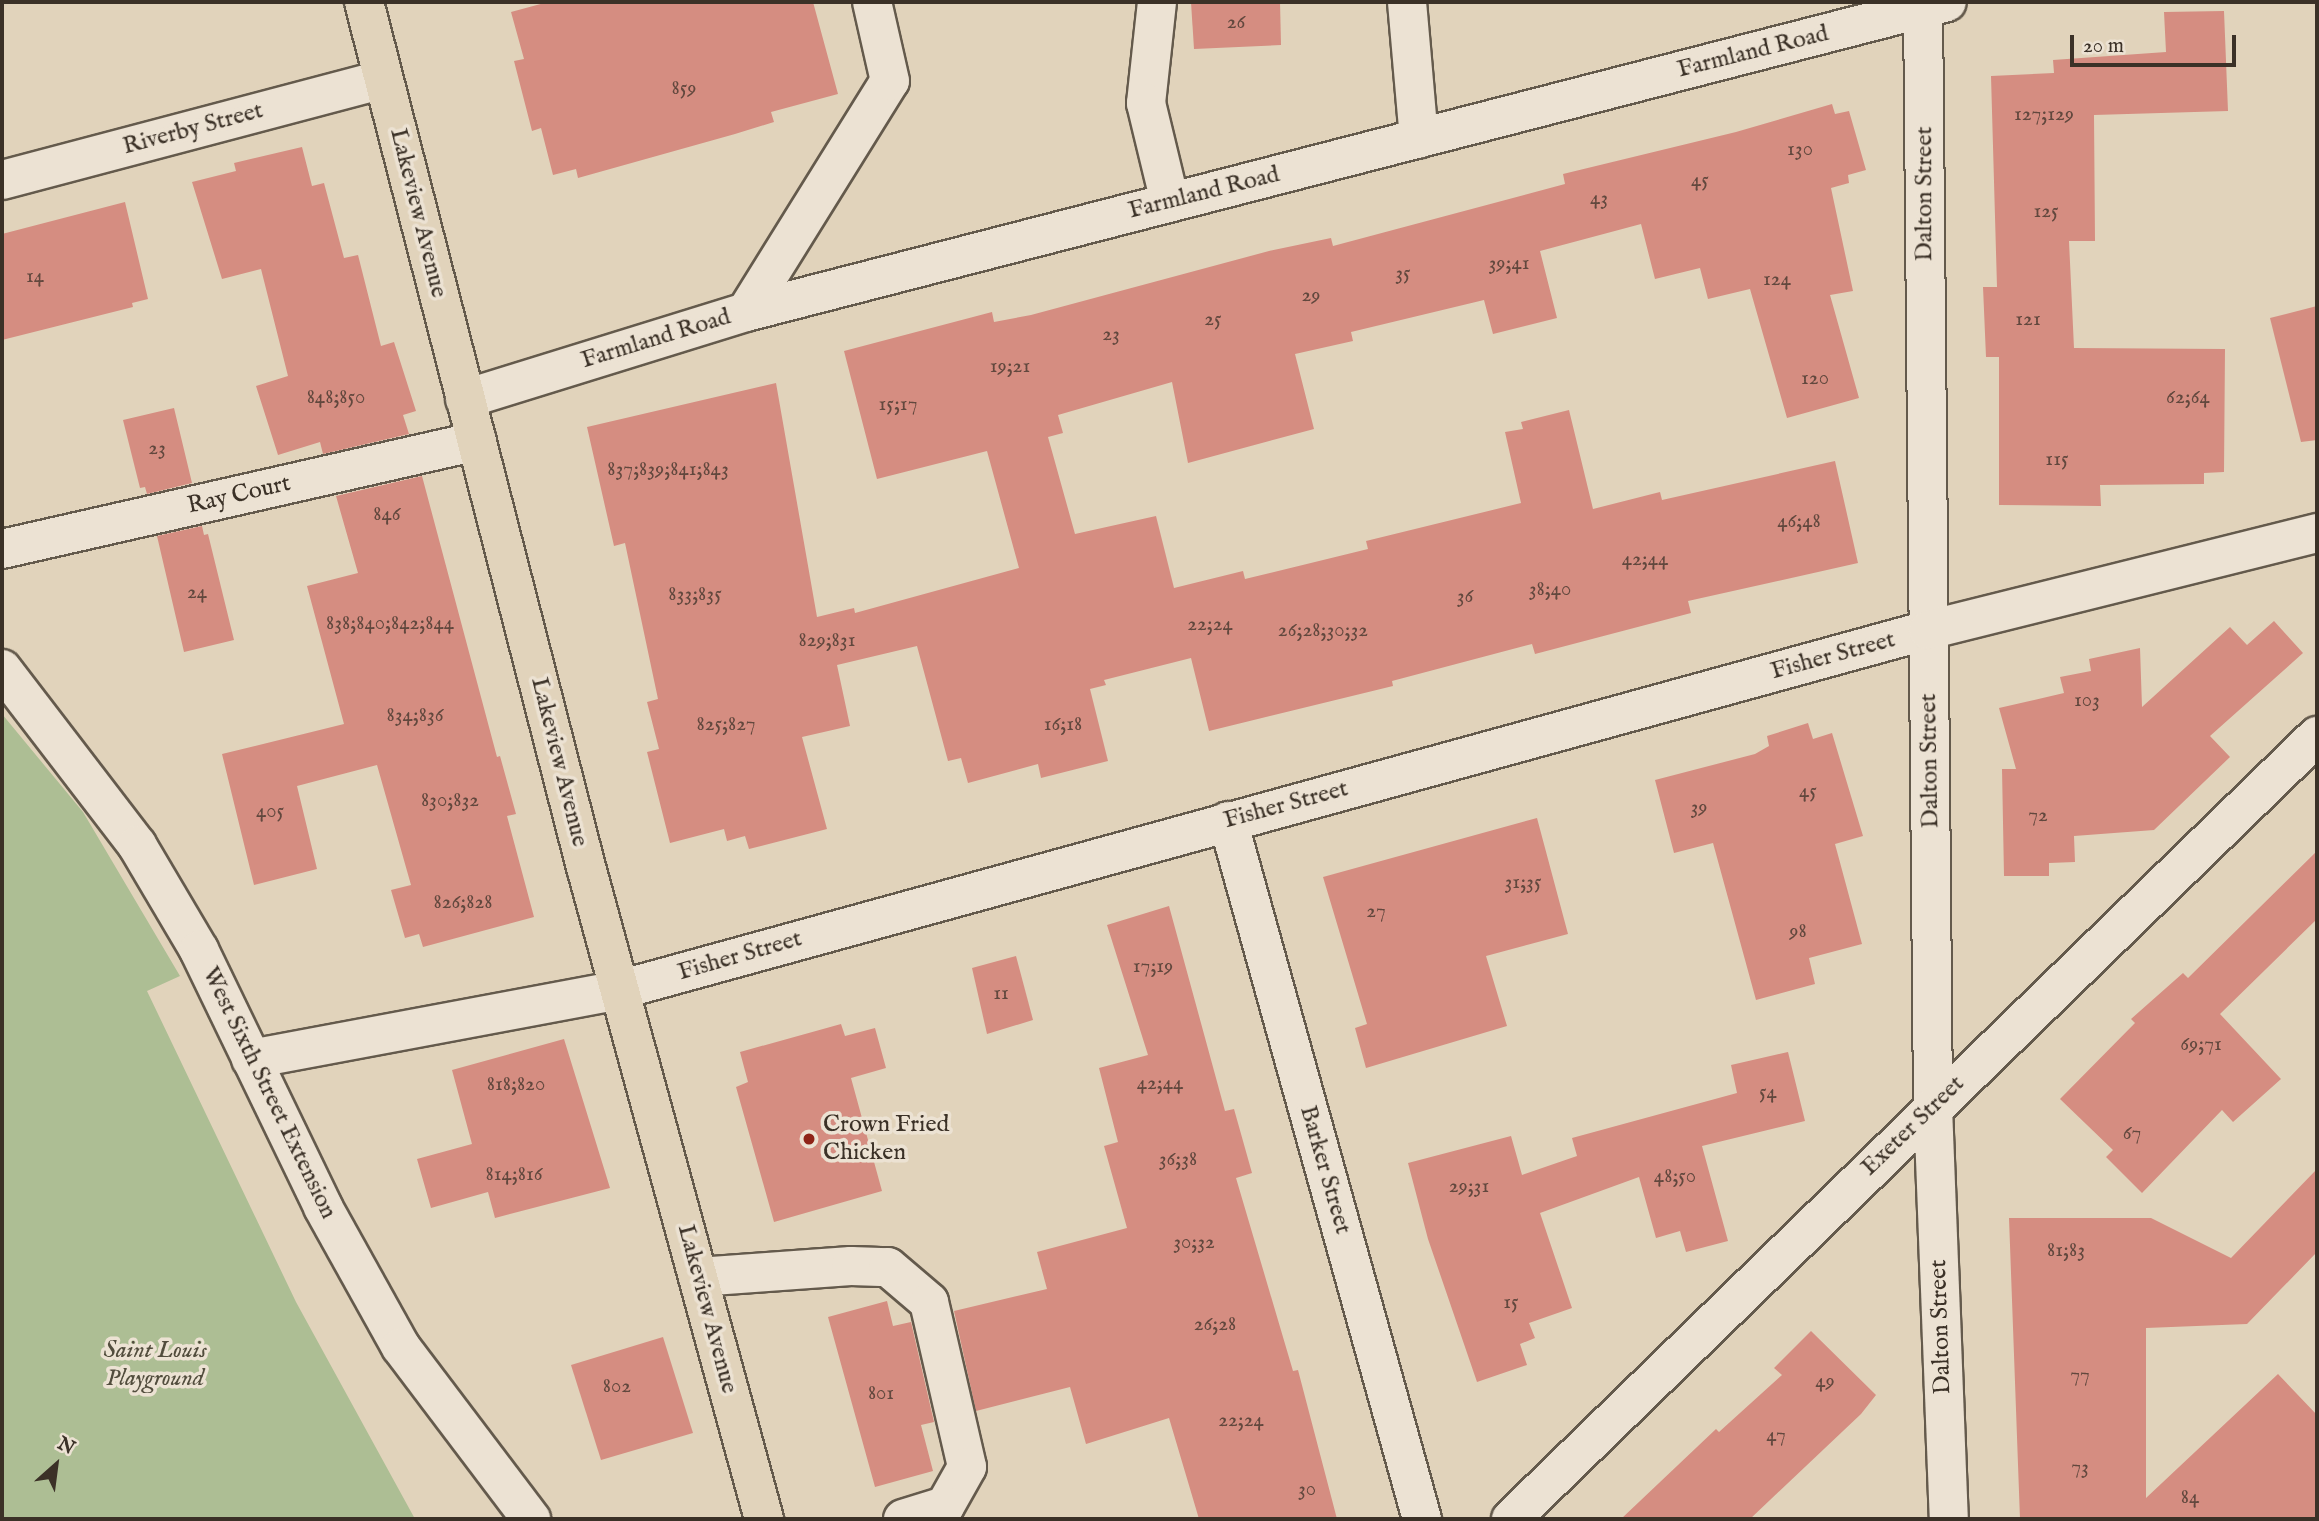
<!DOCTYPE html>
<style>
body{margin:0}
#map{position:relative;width:2319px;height:1521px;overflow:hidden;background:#e1d3bb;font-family:"IM FELL English",serif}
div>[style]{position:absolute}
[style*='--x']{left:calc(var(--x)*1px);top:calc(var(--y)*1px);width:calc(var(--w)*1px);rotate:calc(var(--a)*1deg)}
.green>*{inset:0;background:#adbe94}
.building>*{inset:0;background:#d58d81}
.roads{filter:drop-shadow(2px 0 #645a4c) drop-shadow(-2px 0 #645a4c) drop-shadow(0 2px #645a4c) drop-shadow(0 -2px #645a4c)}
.minor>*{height:38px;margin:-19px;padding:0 19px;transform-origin:19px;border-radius:19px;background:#ece2d3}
.major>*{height:38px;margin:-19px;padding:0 19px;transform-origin:19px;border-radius:19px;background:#e1d3bb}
.dots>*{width:19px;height:19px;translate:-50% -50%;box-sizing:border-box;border:4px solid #ece2d3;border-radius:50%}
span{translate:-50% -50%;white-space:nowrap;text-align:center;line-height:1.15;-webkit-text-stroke:7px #ece2d3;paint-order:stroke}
.number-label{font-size:21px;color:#62483e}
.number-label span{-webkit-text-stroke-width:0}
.street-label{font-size:24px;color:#3b3127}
.poi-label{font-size:24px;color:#3b3127}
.left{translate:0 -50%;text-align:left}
.park-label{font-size:24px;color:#524d3d;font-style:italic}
.frame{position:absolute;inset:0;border:4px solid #3b3127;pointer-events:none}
.north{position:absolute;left:21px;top:1430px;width:70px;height:70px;-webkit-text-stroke:5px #ece2d3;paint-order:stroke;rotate:28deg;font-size:19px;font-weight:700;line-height:28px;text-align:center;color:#3b3127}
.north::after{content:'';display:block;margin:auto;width:24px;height:32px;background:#3b3127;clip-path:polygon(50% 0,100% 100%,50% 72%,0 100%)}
.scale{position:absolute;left:2070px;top:35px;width:166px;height:32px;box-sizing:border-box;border:4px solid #3b3127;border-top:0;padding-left:9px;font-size:21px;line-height:24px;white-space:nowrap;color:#3b3127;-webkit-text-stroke:5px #ece2d3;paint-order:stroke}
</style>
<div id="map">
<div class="green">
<div style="clip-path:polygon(2px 714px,83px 812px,180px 976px,147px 991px,296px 1302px,415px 1519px,2px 1519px)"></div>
</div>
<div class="building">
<div style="clip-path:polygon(548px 2px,813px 2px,838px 94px,771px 112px,774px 122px,735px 134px,578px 178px,576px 169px,553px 175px,541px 128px,532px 131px,514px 61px,524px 59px,511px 12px)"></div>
<div style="clip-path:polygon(1191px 2px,1280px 2px,1281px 45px,1194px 49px)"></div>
<div style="clip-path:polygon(2224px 11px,2228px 111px,2094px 115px,2095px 241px,2069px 241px,2074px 348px,2225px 349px,2224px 472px,2204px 473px,2204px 484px,2100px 485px,2101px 506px,1999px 505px,1999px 357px,1986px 357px,1983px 287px,1997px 287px,1991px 76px,2054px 73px,2053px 60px,2166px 52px,2164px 12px)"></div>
<div style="clip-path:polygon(1832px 104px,1835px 114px,1849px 111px,1866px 170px,1848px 175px,1849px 183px,1831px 188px,1853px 291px,1830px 295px,1859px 398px,1787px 418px,1750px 289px,1708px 299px,1700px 268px,1655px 279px,1641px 224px,1540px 251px,1557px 318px,1493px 334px,1484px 300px,1351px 332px,1353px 341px,1295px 354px,1314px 429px,1188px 463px,1172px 382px,1058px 415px,1063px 433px,1048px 437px,1075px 534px,1156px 516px,1174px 588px,1243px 571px,1245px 579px,1368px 549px,1366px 541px,1521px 503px,1505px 432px,1523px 429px,1521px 422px,1569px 410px,1593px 509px,1660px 492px,1662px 500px,1835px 461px,1858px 563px,1688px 601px,1691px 613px,1535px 654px,1532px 644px,1392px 681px,1393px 686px,1209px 731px,1191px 658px,1104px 680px,1106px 685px,1090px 689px,1108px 761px,1041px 778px,1038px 764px,968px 783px,961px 758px,948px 761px,917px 646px,837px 665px,850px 726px,802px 737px,827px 829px,749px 849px,745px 836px,727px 841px,724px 829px,670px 843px,647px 752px,659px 749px,647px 702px,658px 699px,625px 543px,614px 546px,587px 427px,776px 383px,817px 617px,854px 608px,855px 613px,1019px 568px,987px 451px,877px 479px,844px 351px,992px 312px,994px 322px,1031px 315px,1269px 251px,1331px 238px,1333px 246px,1565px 184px,1563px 174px,1736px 132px)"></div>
<div style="clip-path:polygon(302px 147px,312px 186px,324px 183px,344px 258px,358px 255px,381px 346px,394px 342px,416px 411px,403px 415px,409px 434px,323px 454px,320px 442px,278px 455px,256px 386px,288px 376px,261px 269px,222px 279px,192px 182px,236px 171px,234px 163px)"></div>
<div style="clip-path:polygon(125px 202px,148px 299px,132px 303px,133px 307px,2px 340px,2px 234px)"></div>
<div style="clip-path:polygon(2317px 306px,2317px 440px,2301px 442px,2270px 318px)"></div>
<div style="clip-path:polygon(174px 408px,192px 483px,147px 494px,145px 487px,140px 488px,123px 420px)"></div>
<div style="clip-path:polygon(422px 476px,497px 757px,500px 756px,516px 814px,507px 816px,534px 917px,423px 947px,419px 934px,405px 938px,391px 890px,411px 885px,377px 765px,297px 786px,317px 869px,254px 885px,222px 754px,344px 724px,307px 586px,358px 573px,336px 496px)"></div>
<div style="clip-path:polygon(202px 526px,204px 535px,208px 534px,234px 640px,184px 652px,157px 536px)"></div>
<div style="clip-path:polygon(2274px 621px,2303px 653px,2210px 736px,2230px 757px,2154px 830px,2074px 836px,2075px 862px,2049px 863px,2049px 876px,2004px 876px,2002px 769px,2016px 769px,1999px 708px,2064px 693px,2060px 677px,2091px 671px,2089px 659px,2140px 648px,2142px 707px,2230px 627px,2247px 645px)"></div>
<div style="clip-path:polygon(1808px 723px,1813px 739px,1832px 733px,1863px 836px,1835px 844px,1862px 944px,1809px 958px,1815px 984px,1756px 1000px,1713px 843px,1674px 853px,1655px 780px,1755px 754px,1769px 746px,1767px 736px)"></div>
<div style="clip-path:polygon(1537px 818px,1568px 934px,1486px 956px,1507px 1026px,1366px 1068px,1355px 1028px,1367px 1024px,1323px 877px)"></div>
<div style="clip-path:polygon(2317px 851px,2317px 919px,2220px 1014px,2281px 1079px,2233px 1122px,2222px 1110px,2142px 1193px,2106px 1157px,2113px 1150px,2060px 1099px,2135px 1023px,2131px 1019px,2183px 973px,2188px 978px)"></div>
<div style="clip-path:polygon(1169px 906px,1225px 1111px,1234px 1109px,1252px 1173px,1236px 1178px,1293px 1371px,1298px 1370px,1337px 1519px,1199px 1519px,1169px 1418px,1086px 1444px,1070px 1387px,976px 1411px,954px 1311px,1047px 1289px,1037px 1252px,1127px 1228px,1104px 1146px,1118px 1142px,1099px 1068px,1148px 1055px,1107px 925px)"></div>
<div style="clip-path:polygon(1016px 956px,1033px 1020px,987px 1034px,972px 968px)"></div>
<div style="clip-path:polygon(841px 1024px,845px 1036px,875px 1028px,886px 1068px,851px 1078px,882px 1191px,774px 1222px,736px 1087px,748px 1082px,740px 1052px)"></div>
<div style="clip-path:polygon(564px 1039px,610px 1188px,495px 1218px,488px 1192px,431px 1208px,417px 1159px,472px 1144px,452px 1070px)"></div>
<div style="clip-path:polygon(1788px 1052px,1805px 1121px,1702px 1146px,1728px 1241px,1686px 1252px,1680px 1231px,1656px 1238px,1639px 1177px,1540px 1213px,1572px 1308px,1529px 1323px,1535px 1338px,1520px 1344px,1527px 1365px,1477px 1382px,1428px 1239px,1408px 1163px,1511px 1136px,1522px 1175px,1577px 1156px,1572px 1138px,1737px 1093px,1731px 1065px)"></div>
<div style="clip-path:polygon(2317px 1169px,2317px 1252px,2247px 1324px,2146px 1328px,2146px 1498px,2278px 1374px,2317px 1415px,2317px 1519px,2020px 1519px,2009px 1218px,2151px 1218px,2231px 1258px)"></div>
<div style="clip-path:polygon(887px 1301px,893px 1326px,911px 1322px,934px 1422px,921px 1425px,933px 1471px,875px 1487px,828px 1317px)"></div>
<div style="clip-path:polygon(1811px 1331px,1876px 1395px,1861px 1414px,1750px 1519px,1621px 1519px,1716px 1429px,1719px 1432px,1782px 1375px,1774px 1368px)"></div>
<div style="clip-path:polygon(663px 1337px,693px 1433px,601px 1460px,571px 1365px)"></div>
</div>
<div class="roads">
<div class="minor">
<div style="--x:1157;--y:2;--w:102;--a:96.2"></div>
<div style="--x:1146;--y:103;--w:102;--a:76.4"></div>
<div style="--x:1407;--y:2;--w:137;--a:85"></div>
<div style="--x:1923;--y:2;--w:1105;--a:89.48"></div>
<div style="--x:1933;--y:1107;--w:412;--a:87.8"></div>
<div style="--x:2;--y:180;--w:394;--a:-14.8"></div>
<div style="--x:746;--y:312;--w:272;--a:-58.1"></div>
<div style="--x:890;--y:81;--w:81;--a:-102.8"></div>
<div style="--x:465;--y:399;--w:294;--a:-17.2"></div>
<div style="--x:746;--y:312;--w:1240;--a:-14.47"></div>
<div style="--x:2;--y:549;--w:487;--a:-12.8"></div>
<div style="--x:2;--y:669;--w:222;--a:52.5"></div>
<div style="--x:137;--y:845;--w:122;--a:59.4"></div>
<div style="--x:199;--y:950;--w:285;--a:64.2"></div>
<div style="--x:323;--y:1207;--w:160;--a:60.9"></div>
<div style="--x:401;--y:1347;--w:216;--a:52.9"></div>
<div style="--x:1228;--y:821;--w:724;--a:74.47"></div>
<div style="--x:251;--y:1059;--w:374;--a:-10.6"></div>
<div style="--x:619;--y:990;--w:1358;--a:-15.38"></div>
<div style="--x:1928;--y:630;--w:401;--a:-14"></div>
<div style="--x:698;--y:1277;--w:153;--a:-4.1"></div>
<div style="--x:851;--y:1266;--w:37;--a:2"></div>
<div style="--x:888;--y:1267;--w:54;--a:40.5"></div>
<div style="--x:929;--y:1302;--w:169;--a:77"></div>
<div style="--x:967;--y:1467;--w:45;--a:119.4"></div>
<div style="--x:945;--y:1506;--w:44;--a:162.8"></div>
<div style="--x:1511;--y:1519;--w:1124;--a:-44.17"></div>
</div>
<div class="major">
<div style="--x:364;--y:2;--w:893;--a:75.61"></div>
<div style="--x:586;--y:867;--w:676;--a:74.73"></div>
</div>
</div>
<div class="dots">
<div style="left:809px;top:1139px;background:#8f2418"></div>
</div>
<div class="number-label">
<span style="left:1236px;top:23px">26</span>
<span style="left:684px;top:89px">859</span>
<span style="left:2044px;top:115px">127;129</span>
<span style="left:1800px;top:150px">130</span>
<span style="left:1700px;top:181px">45</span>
<span style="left:1599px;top:199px">43</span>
<span style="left:2046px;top:212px">125</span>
<span style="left:1509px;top:264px">39;41</span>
<span style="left:1403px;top:274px">35</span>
<span style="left:35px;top:277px">14</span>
<span style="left:1777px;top:280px">124</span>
<span style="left:1311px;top:296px">29</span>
<span style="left:1213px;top:320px">25</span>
<span style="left:2028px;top:320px">121</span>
<span style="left:1111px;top:335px">23</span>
<span style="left:1010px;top:367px">19;21</span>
<span style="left:1815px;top:379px">120</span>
<span style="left:336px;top:398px">848;850</span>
<span style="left:2188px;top:398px">62;64</span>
<span style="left:898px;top:405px">15;17</span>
<span style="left:157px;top:449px">23</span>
<span style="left:2057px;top:460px">115</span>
<span style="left:668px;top:470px">837;839;841;843</span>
<span style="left:387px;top:515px">846</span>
<span style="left:1799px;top:522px">46;48</span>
<span style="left:1645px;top:560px">42;44</span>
<span style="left:1550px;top:590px">38;40</span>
<span style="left:197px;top:593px">24</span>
<span style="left:695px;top:595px">833;835</span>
<span style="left:1465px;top:597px">36</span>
<span style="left:390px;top:624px">838;840;842;844</span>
<span style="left:1210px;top:625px">22;24</span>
<span style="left:1323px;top:631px">26;28;30;32</span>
<span style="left:827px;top:641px">829;831</span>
<span style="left:2087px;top:701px">103</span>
<span style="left:415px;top:716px">834;836</span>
<span style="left:726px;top:725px">825;827</span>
<span style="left:1063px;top:725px">16;18</span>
<span style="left:1808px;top:792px">45</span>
<span style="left:450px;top:801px">830;832</span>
<span style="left:1699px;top:808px">39</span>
<span style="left:270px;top:812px">405</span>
<span style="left:2038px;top:816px">72</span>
<span style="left:1523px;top:883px">31;35</span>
<span style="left:463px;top:903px">826;828</span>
<span style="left:1376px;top:912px">27</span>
<span style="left:1798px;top:932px">98</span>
<span style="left:1153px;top:967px">17;19</span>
<span style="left:1001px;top:994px">11</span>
<span style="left:2201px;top:1045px">69;71</span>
<span style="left:1160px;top:1084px">42;44</span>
<span style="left:516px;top:1085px">818;820</span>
<span style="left:1768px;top:1093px">54</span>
<span style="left:2132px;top:1134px">67</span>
<span style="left:1178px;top:1160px">36;38</span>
<span style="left:514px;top:1175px">814;816</span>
<span style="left:1675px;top:1177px">48;50</span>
<span style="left:1469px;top:1187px">29;31</span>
<span style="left:1194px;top:1243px">30;32</span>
<span style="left:2066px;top:1251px">81;83</span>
<span style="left:1511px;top:1303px">15</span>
<span style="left:1215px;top:1325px">26;28</span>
<span style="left:2080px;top:1376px">77</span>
<span style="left:1825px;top:1382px">49</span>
<span style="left:617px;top:1387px">802</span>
<span style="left:881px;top:1394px">801</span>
<span style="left:1241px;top:1421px">22;24</span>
<span style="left:1776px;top:1436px">47</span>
<span style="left:2080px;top:1468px">73</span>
<span style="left:1307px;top:1490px">30</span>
<span style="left:2190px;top:1498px">84</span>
</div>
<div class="street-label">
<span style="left:1753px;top:52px;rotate:-14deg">Farmland Road</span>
<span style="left:193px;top:129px;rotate:-15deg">Riverby Street</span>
<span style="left:1204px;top:193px;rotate:-14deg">Farmland Road</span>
<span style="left:1925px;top:194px;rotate:-90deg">Dalton Street</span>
<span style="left:418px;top:213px;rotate:76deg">Lakeview Avenue</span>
<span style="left:656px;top:339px;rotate:-17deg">Farmland Road</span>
<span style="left:239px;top:495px;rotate:-13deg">Ray Court</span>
<span style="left:1833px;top:656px;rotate:-15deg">Fisher Street</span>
<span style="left:1930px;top:761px;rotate:-91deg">Dalton Street</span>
<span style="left:559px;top:762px;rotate:76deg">Lakeview Avenue</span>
<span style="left:1286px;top:805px;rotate:-15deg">Fisher Street</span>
<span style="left:740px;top:956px;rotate:-16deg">Fisher Street</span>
<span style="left:269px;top:1093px;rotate:64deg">West Sixth Street Extension</span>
<span style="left:1913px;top:1126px;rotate:-44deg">Exeter Street</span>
<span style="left:1325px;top:1170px;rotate:74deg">Barker Street</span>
<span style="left:707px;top:1309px;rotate:75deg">Lakeview Avenue</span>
<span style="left:1941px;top:1327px;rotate:-92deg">Dalton Street</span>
</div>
<div class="poi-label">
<span class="left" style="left:823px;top:1139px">Crown Fried<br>Chicken</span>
</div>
<div class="park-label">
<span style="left:155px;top:1365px">Saint Louis<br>Playground</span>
</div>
<div class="frame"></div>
<div class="north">N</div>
<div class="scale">20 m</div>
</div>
